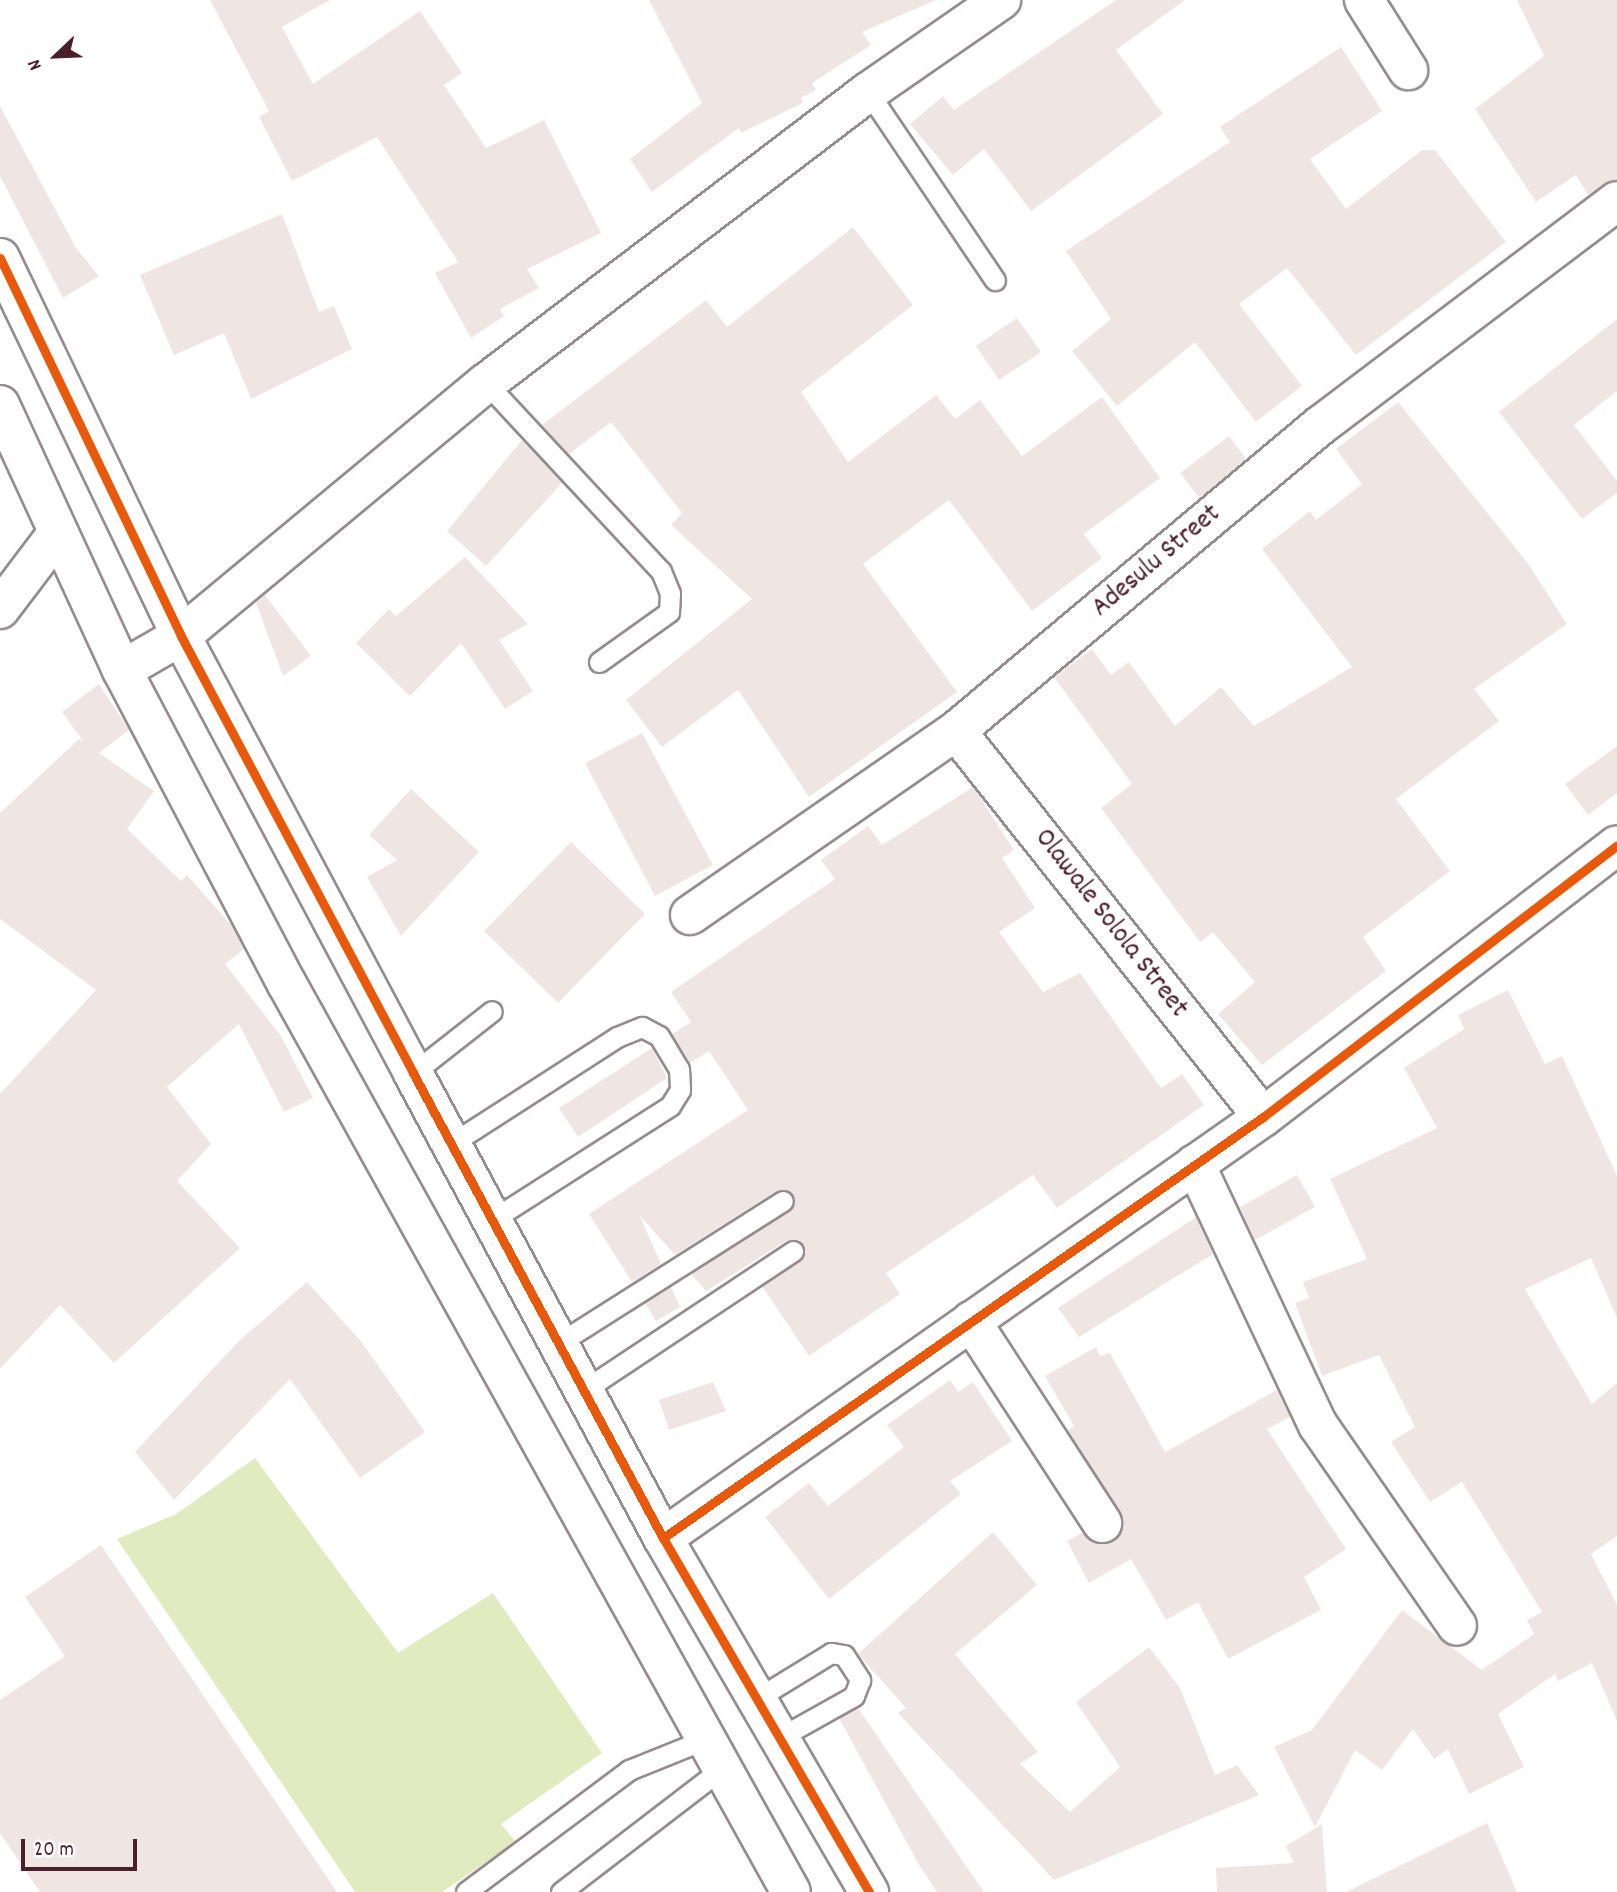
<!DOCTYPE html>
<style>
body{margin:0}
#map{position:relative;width:1617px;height:1892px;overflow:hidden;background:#fff;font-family:Dekko,sans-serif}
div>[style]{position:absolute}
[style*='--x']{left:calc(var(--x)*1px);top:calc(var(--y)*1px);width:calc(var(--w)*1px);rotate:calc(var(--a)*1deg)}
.green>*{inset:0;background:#e2eabf}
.building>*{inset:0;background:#efe6e4}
.roads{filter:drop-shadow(2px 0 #948c8e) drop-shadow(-2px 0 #948c8e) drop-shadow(0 2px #948c8e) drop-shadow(0 -2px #948c8e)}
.service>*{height:19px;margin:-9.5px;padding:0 9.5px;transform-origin:9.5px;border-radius:9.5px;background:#fff}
.minor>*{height:38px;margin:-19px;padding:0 19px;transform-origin:19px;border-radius:19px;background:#fff}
.tertiary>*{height:38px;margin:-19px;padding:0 19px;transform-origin:19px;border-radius:19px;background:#fff}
.cycleway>*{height:9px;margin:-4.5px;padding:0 4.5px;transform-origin:4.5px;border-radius:4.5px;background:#e8590c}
span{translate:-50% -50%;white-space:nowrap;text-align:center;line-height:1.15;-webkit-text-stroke:5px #fff;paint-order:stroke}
.street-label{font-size:28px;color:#4a1f2b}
.north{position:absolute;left:21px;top:21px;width:70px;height:70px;-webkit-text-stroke:5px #fff;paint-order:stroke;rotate:247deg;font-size:19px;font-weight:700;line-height:28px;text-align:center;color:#4a1f2b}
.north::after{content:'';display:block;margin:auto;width:24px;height:32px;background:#4a1f2b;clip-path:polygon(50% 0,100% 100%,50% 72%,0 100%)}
.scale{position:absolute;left:21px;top:1839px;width:116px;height:32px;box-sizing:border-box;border:4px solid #4a1f2b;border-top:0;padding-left:9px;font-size:21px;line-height:24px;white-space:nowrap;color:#4a1f2b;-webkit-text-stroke:5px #fff;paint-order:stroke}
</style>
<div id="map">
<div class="green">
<div style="clip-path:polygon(255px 1458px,398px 1653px,493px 1593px,602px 1753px,501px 1824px,516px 1842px,442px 1892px,355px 1892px,117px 1539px,176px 1514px)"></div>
</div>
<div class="building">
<div style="clip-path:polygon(210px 0,330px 0,282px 27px,313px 84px,420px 11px,462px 73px,444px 85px,486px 148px,544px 120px,601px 233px,527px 269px,539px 288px,500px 309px,504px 316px,471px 338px,435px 273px,458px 262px,377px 137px,292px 181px,259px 117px,269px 111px)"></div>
<div style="clip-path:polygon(649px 0,936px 0,862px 32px,871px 45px,812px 83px,816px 90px,801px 98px,803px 103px,741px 133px,739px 128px,652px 192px,630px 159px,702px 103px)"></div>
<div style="clip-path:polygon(1116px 0,1185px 0,1116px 50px,1163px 114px,1031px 211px,984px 149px,953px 175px,910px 124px,943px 96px,954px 110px)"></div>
<div style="clip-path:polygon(1517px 0,1617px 0,1617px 180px,1588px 195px,1576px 175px,1536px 202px,1475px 109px,1544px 56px)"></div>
<div style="clip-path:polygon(1341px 47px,1382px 111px,1310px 159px,1346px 209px,1422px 150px,1435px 150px,1506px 242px,1356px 355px,1287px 268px,1239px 304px,1302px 386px,1256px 422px,1195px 342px,1117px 406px,1072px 351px,1111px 319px,1066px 251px,1230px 142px,1220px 127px)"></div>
<div style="clip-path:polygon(0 106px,76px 248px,99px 276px,63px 298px,0 176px)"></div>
<div style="clip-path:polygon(282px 214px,319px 312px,334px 306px,352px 349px,251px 399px,224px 333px,174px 355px,140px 275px)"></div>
<div style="clip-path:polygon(853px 227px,913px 305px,801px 392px,848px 462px,936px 395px,955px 419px,980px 400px,1022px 456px,1102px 397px,1160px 478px,1084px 534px,1102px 558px,1032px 611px,949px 500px,863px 564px,957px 692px,809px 797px,738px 690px,662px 747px,626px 700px,752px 599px,671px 525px,682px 513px,611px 422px,569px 454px,542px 425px,706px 300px,727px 327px)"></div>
<div style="clip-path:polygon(1017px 318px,1041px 352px,999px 380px,976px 346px)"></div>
<div style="clip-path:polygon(1617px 319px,1617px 391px,1574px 425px,1617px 481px,1617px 493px,1582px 519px,1499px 412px)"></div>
<div style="clip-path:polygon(1398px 402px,1527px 562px,1567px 624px,1474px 689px,1499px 721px,1396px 799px,1450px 871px,1363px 937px,1386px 971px,1262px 1065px,1218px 1014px,1255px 982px,1213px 932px,1200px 942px,1101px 808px,1132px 784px,1054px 677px,1092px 649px,1111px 675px,1129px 662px,1175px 726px,1221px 687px,1254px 726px,1352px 667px,1262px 549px,1310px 511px,1316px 520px,1362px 484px,1336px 449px)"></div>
<div style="clip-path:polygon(1229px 436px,1246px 459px,1199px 498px,1180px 473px)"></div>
<div style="clip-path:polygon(522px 440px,562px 483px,486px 566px,447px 531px)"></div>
<div style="clip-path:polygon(465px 557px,528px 624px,499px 640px,533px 691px,505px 709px,461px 643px,410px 696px,356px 643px,389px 609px,396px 616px)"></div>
<div style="clip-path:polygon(265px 595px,311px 656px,283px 676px,256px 603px)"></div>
<div style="clip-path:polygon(99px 684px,129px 730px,99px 753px,154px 791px,127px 829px,181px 881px,187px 875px,232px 926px,244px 949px,225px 964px,281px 1036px,313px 1098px,284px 1112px,239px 1024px,167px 1087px,211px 1144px,177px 1181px,240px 1248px,114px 1363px,60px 1305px,0 1369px,0 1094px,96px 990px,0 919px,0 813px,79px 739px,84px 742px,62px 712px)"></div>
<div style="clip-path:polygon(642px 733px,713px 865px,655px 896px,585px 763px)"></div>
<div style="clip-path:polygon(1617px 746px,1617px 793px,1588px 815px,1565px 784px)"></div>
<div style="clip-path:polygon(973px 787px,1014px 850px,1002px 858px,1035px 908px,999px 932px,1043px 992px,1080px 973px,1161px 1088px,1182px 1074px,1204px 1105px,1057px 1208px,1033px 1175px,886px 1273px,900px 1294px,809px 1356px,762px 1286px,804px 1257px,799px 1240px,786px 1241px,706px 1291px,691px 1274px,790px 1211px,795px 1200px,788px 1190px,776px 1191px,675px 1255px,640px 1216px,661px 1264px,632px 1282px,589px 1214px,748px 1110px,709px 1051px,690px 1063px,672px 1034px,691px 1022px,671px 992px,835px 879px,821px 860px,868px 826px,882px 845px)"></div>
<div style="clip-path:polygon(411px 789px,479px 852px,401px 936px,367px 877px,397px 860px,369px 835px)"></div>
<div style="clip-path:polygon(571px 842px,645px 914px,558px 1003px,484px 931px)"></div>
<div style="clip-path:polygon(1508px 990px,1545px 1064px,1562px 1056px,1617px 1176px,1617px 1318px,1591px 1258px,1525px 1289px,1592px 1404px,1617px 1383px,1617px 1536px,1591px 1554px,1617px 1605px,1617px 1721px,1592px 1663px,1558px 1681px,1555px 1674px,1498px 1714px,1524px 1767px,1469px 1794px,1448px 1749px,1434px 1759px,1413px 1729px,1382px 1770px,1355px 1750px,1315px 1827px,1274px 1747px,1312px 1730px,1402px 1610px,1482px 1670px,1534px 1634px,1527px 1620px,1542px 1612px,1462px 1482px,1430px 1502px,1391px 1442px,1415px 1427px,1379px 1355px,1322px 1376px,1295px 1303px,1309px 1298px,1303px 1282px,1367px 1259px,1330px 1179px,1437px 1128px,1404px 1068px,1464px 1029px,1458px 1015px)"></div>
<div style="clip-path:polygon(652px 1048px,667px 1078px,578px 1137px,559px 1108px)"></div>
<div style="clip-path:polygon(1297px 1175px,1315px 1207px,1255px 1240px,1240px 1207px)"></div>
<div style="clip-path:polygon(1196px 1217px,1213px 1254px,1079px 1337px,1058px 1308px)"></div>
<div style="clip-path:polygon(307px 1282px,360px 1340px,425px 1432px,360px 1478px,290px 1379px,174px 1500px,135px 1452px,238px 1342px)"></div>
<div style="clip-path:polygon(671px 1287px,680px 1307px,656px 1321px,645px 1303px)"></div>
<div style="clip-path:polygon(1096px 1347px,1100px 1356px,1110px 1353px,1165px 1452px,1277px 1390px,1290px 1417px,1267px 1429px,1346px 1549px,1304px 1577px,1321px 1610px,1228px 1659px,1198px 1602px,1166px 1620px,1131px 1559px,1089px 1583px,1067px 1541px,1082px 1533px,1093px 1543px,1113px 1542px,1124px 1521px,1068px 1430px,1074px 1426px,1045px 1376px)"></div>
<div style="clip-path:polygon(950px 1380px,958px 1392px,973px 1382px,1012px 1441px,950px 1481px,961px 1494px,829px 1599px,765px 1517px,809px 1483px,828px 1506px,904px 1447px,887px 1425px)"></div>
<div style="clip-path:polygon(713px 1382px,726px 1411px,669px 1430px,659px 1400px)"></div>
<div style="clip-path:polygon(993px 1532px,1037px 1585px,955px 1654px,1038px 1752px,1020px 1764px,1070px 1812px,1120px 1767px,1076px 1702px,1149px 1647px,1180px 1688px,1215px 1775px,1237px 1765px,1259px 1795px,1054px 1880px,898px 1713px,906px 1708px,858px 1654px)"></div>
<div style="clip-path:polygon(101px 1545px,337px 1892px,40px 1892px,0 1833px,0 1700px,65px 1656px,25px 1597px)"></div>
<div style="clip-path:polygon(858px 1708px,984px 1892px,937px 1892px,919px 1865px,839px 1718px)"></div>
<div style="clip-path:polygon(1487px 1823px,1517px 1892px,1346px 1892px)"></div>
<div style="clip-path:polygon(1322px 1824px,1327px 1892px,1217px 1892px,1216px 1868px,1294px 1863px,1286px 1846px)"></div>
</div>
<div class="roads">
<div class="service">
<div style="--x:868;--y:92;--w:227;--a:56"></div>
<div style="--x:486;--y:383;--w:257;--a:47.1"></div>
<div style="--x:661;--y:571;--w:24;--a:68"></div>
<div style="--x:670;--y:593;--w:19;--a:93"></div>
<div style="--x:669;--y:612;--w:86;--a:144.5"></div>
<div style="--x:413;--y:1073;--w:100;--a:-38.1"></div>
<div style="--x:454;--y:1142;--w:194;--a:-32.8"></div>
<div style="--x:617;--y:1037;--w:27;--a:-22"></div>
<div style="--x:642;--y:1027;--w:19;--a:28"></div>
<div style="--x:659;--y:1036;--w:39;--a:59"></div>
<div style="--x:679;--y:1069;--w:21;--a:87"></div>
<div style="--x:680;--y:1090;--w:19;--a:122"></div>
<div style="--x:670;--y:1106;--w:208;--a:147.4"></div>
<div style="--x:559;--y:1343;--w:265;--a:-32.4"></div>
<div style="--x:584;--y:1390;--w:251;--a:-33.6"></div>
<div style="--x:756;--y:1699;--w:88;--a:-31.5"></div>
<div style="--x:831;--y:1653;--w:13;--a:9"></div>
<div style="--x:844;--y:1655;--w:30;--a:57"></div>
<div style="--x:860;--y:1680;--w:17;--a:111"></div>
<div style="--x:854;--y:1696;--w:86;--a:150.8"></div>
<div style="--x:466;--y:1892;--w:204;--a:-36.8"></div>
<div style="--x:629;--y:1770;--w:83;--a:-21.9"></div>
<div style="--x:561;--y:1892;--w:207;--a:-37.5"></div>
</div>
<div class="minor">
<div style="--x:1364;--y:0;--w:83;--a:57.8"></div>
<div style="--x:0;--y:609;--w:93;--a:-52.9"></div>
<div style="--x:122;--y:670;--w:68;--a:-30"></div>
<div style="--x:181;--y:636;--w:396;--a:-39.7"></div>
<div style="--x:486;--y:383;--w:480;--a:-37.3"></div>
<div style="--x:868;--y:92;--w:162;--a:-34.7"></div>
<div style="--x:956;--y:731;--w:493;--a:51.5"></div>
<div style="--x:690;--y:915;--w:323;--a:-34.7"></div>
<div style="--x:956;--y:731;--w:476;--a:-40"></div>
<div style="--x:1321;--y:425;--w:371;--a:-37.1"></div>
<div style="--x:1195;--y:1164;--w:289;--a:64.8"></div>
<div style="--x:1318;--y:1425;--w:244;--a:55.3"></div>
<div style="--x:971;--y:1321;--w:241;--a:57"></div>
<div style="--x:663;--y:1538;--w:733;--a:-35.06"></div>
<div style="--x:1263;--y:1117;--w:446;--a:-37.5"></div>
</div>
<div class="tertiary">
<div style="--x:0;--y:258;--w:419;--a:64.4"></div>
<div style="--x:181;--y:636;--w:495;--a:62"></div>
<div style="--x:413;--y:1073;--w:528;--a:61.74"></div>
<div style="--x:663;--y:1538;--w:410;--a:59.8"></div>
<div style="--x:0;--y:405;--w:292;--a:65.3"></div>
<div style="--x:122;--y:670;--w:355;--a:62.3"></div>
<div style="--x:287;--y:984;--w:1038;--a:60.97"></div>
</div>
</div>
<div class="cycleway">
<div style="--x:0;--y:258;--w:419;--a:64.4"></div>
<div style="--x:181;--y:636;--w:495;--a:62"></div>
<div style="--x:413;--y:1073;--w:528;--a:61.74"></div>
<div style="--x:663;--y:1538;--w:410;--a:59.8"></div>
<div style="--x:663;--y:1538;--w:733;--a:-35.06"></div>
<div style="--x:1263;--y:1117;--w:446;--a:-37.5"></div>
</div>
<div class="street-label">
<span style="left:1157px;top:562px;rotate:-40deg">Adesulu Street</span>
<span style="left:1110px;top:924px;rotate:52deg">Olawale Solola Street</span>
</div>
<div class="north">N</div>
<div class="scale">20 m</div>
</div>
